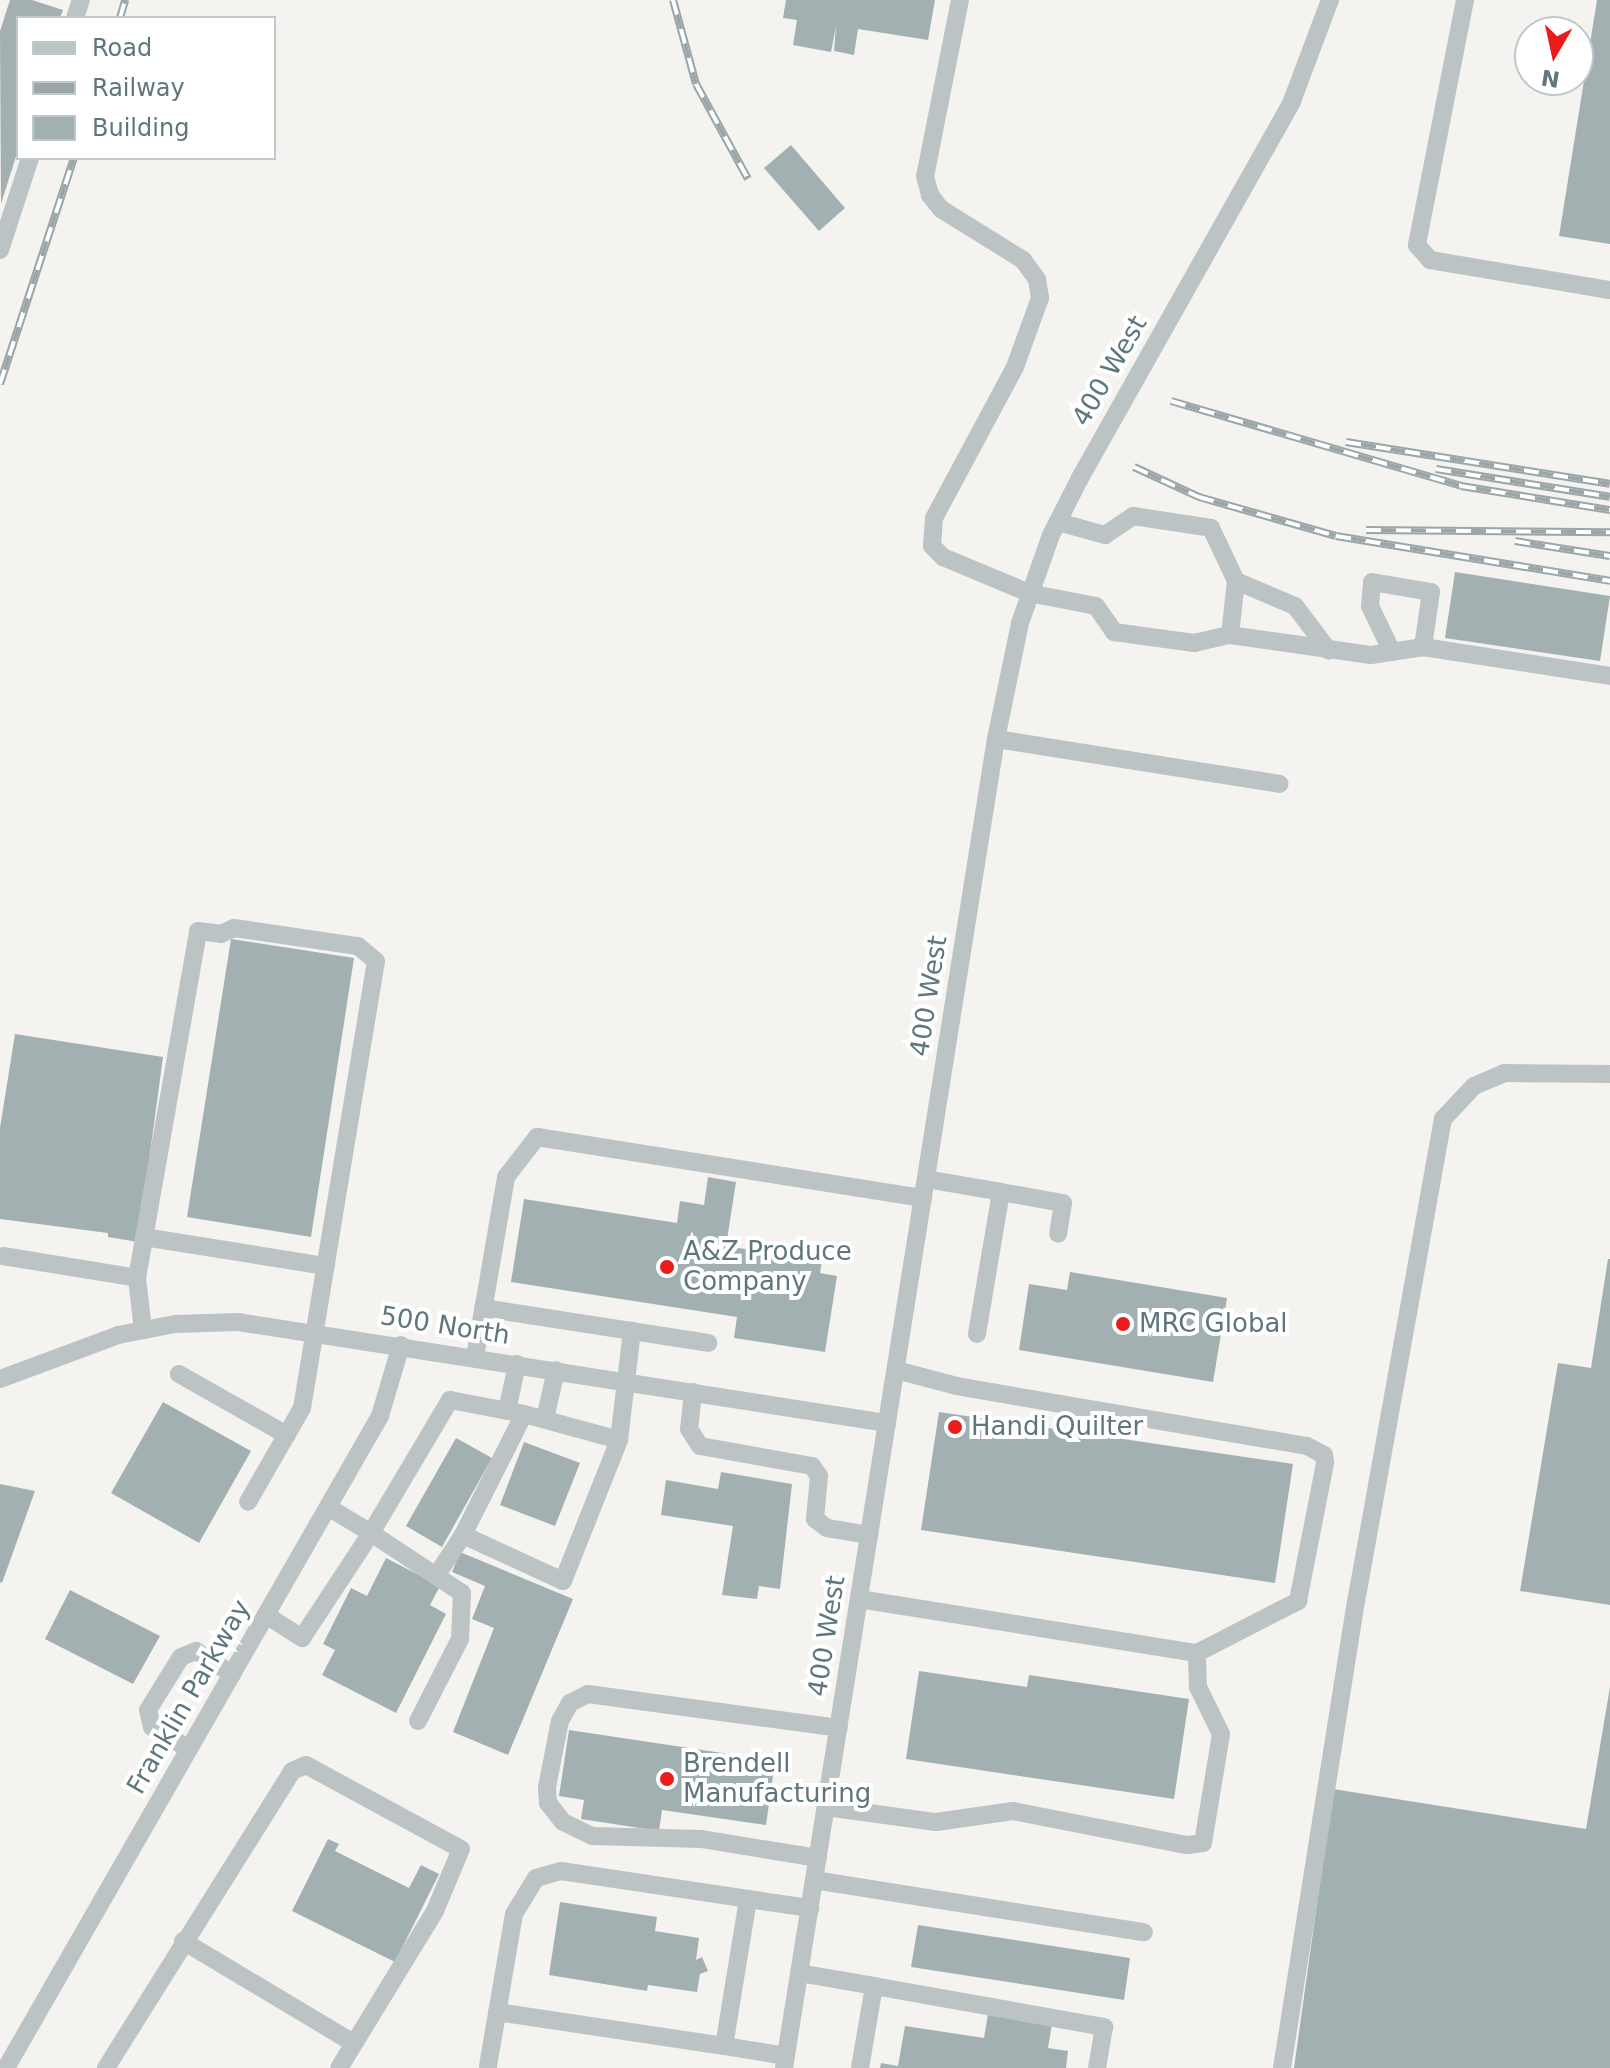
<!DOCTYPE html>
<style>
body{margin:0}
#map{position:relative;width:1610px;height:2068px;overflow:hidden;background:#f4f3f0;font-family:"DejaVu Sans",sans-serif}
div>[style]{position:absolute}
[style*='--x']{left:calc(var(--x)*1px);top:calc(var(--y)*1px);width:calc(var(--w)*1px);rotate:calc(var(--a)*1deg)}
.building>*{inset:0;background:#a3b0b2}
.minor>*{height:18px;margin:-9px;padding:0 9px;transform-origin:9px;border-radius:9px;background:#bcc3c5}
.rail>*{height:8px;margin-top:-4px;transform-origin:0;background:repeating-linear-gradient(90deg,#fff 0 15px,#9ba6a9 0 30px);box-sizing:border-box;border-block:2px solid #9ba6a9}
.dots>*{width:22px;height:22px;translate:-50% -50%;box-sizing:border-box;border:4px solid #fff;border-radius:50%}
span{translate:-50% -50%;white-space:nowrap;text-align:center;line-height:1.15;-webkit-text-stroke:8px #fff;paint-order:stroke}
.street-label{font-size:26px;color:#5e767c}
.poi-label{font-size:26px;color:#5e767c}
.left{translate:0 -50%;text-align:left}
.legend{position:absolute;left:16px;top:16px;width:260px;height:144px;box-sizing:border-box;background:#fff;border:2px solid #bfc8cb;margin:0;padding:10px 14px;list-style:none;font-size:24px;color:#5e767c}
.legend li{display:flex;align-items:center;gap:16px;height:40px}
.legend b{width:40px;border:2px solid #bfc8cb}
.north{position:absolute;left:1514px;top:16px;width:80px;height:80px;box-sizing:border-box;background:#fff;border:2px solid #bfc8cb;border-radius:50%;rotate:189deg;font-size:22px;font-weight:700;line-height:32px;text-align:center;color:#5e767c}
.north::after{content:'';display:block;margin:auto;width:28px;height:36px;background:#ea1b1a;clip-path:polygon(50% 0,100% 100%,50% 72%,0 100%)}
</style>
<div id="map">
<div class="building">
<div style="clip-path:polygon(10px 0,32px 0,63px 10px,60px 18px,18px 18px,18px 150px,1px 204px,0 31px)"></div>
<div style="clip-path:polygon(786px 0,935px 0,928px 40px,858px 29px,854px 55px,834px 51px,836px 26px,831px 52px,793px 45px,797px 20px,783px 18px)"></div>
<div style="clip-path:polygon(1597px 0,1610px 0,1610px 244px,1559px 236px)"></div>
<div style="clip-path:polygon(791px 145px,845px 208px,819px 231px,764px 168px)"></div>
<div style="clip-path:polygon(1455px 572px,1610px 596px,1600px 661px,1445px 638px)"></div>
<div style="clip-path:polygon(231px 939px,354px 958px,311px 1237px,187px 1217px)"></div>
<div style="clip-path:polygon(15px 1034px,163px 1057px,138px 1242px,108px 1237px,108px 1233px,0 1219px,0 1128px)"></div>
<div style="clip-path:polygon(708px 1177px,736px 1182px,726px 1246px,822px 1261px,820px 1273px,837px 1276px,825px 1352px,734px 1338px,737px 1317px,511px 1282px,524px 1199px,677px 1223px,680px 1201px,704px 1205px)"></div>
<div style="clip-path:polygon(1608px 1259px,1610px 1259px,1610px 1605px,1520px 1591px,1558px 1363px,1591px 1368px)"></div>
<div style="clip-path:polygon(1070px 1272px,1227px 1298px,1213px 1382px,1019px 1350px,1029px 1284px,1067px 1290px)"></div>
<div style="clip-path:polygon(163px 1402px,251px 1451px,199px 1543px,111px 1493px)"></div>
<div style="clip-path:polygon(939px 1412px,1293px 1464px,1275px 1583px,921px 1530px)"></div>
<div style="clip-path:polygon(456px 1438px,492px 1458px,442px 1547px,406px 1526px)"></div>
<div style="clip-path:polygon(524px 1442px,580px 1463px,555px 1526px,500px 1505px)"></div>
<div style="clip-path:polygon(721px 1472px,792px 1484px,780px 1589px,759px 1586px,757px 1599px,722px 1595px,733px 1526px,661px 1515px,666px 1480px,718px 1489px)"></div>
<div style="clip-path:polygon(0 1484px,35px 1491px,2px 1583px,0 1582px)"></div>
<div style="clip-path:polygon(460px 1552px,573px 1599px,508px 1755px,453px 1732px,494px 1628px,472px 1619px,485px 1586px,452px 1572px)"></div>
<div style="clip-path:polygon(386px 1558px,440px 1586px,430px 1605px,446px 1614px,396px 1713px,322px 1675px,335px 1650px,323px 1644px,351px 1588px,367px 1596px)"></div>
<div style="clip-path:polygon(70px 1590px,160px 1636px,133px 1684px,45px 1639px)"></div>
<div style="clip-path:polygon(919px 1671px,1027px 1687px,1029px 1675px,1189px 1699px,1174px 1799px,906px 1759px)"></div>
<div style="clip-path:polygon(1610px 1687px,1610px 2068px,1294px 2068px,1333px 1789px,1586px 1829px)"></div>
<div style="clip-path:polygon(569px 1730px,775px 1761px,766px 1825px,662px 1810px,659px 1831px,581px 1819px,584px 1800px,559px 1796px)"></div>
<div style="clip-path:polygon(328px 1839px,339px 1844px,335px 1851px,409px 1888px,421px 1865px,439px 1874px,395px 1962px,292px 1911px)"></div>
<div style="clip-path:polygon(560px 1902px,657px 1917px,655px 1931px,699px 1938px,696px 1960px,702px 1957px,708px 1971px,700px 1974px,697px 1992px,648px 1985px,647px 1991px,549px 1975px)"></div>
<div style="clip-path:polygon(918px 1925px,1130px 1958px,1124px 2000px,911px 1967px)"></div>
<div style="clip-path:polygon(988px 2014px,1052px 2024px,1048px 2048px,1068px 2051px,1066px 2068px,880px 2068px,881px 2063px,898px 2066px,905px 2026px,984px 2038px)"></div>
</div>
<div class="minor">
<div style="--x:960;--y:0;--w:179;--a:101.2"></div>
<div style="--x:925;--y:176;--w:20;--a:75"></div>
<div style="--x:930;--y:195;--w:18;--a:52"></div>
<div style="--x:941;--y:209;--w:97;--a:31.9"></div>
<div style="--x:1023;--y:260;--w:24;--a:54"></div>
<div style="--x:1037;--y:279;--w:19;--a:81"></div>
<div style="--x:1040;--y:298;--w:73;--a:109.9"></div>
<div style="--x:1015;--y:367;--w:171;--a:118.2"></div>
<div style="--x:934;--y:518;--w:28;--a:94"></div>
<div style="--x:932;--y:546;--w:16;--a:45"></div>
<div style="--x:943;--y:557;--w:93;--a:22.7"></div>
<div style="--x:1029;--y:593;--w:68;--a:11"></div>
<div style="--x:1096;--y:606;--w:32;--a:55"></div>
<div style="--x:1114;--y:632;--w:81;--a:7.8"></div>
<div style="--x:1194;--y:643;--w:37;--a:-13"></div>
<div style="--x:1230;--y:635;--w:142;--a:8.1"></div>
<div style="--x:1371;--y:655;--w:53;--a:-8.7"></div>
<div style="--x:1423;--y:647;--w:189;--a:8.8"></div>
<div style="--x:1465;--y:0;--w:250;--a:101.1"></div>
<div style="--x:1417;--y:245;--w:20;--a:49"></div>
<div style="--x:1430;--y:260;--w:182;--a:9.5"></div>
<div style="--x:75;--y:18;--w:19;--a:-72"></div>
<div style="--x:0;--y:250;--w:97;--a:-71.9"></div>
<div style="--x:1058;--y:522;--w:49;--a:15.5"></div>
<div style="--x:1105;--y:535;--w:34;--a:-34"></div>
<div style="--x:1133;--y:516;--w:79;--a:8.7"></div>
<div style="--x:1211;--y:528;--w:59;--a:64.7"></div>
<div style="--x:1236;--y:581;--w:64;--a:23"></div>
<div style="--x:1295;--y:606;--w:56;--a:52.9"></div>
<div style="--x:1230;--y:635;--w:54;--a:-83.7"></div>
<div style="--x:1392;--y:652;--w:51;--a:-115.6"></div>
<div style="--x:1370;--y:606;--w:24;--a:-85"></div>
<div style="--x:1372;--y:582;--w:60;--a:9.6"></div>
<div style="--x:1431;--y:592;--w:56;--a:98.3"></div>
<div style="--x:996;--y:739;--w:287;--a:9"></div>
<div style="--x:926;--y:1179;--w:76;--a:9.8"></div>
<div style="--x:1001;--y:1192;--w:144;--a:99.6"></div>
<div style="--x:1001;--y:1192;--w:63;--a:10.1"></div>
<div style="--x:1063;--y:1203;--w:31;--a:99"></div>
<div style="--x:144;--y:1237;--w:184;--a:9.1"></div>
<div style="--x:3;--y:1256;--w:136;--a:9.3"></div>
<div style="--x:483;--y:1308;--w:228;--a:8.8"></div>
<div style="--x:143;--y:1330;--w:52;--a:-96.6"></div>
<div style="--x:137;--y:1278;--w:352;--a:-80"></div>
<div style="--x:198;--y:931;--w:23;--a:7"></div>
<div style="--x:221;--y:934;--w:14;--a:-25"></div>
<div style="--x:234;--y:928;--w:125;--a:8.3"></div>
<div style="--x:358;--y:946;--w:23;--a:40"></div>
<div style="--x:376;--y:961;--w:453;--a:99.4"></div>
<div style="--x:302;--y:1408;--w:108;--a:119.9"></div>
<div style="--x:475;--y:1357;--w:183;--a:-80.2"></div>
<div style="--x:506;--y:1177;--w:51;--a:-52.2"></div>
<div style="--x:537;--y:1137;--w:391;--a:9"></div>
<div style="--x:179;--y:1374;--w:124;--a:29.5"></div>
<div style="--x:0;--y:1379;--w:126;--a:-20.4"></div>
<div style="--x:118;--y:1335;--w:58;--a:-10.9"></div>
<div style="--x:175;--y:1324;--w:63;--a:-1.8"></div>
<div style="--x:238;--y:1322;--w:657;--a:8.85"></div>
<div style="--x:693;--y:1392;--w:37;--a:96"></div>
<div style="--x:689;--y:1429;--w:20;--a:57"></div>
<div style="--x:700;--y:1446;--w:114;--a:10.1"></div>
<div style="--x:812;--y:1466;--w:12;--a:55"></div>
<div style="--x:819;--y:1476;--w:43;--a:95.3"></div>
<div style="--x:815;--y:1519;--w:15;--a:37"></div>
<div style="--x:827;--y:1528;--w:43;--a:9.5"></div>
<div style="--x:507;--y:1411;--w:48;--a:-78"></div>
<div style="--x:545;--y:1419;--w:50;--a:-77.3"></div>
<div style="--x:619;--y:1440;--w:98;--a:-164.7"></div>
<div style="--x:524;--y:1414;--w:136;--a:116.8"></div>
<div style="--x:463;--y:1535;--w:110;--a:24.7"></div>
<div style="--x:563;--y:1581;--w:152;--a:-68.3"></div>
<div style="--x:619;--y:1440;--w:110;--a:-83.2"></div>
<div style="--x:436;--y:1576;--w:49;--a:-56.6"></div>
<div style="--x:859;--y:1599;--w:342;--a:9.1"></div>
<div style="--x:1197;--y:1653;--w:114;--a:-27.2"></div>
<div style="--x:1298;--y:1601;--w:141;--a:-78.9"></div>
<div style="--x:1325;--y:1463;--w:8;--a:-97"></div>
<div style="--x:1324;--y:1455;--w:19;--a:-152"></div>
<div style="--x:1307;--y:1446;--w:355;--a:-170.3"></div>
<div style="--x:957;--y:1386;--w:63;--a:-165.3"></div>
<div style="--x:266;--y:1615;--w:43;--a:32.6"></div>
<div style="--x:302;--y:1638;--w:126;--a:-56.7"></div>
<div style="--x:371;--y:1533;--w:50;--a:-148.8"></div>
<div style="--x:418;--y:1721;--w:92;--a:-62.9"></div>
<div style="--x:460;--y:1639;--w:46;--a:-87.5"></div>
<div style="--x:462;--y:1593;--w:109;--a:-146.6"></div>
<div style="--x:371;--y:1533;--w:155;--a:-59.3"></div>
<div style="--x:450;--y:1400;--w:75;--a:10.7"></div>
<div style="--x:189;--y:1749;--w:43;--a:-149.3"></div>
<div style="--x:152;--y:1727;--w:17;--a:-103"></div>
<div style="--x:148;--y:1710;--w:62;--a:-58.1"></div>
<div style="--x:181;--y:1657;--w:16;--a:-22"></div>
<div style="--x:196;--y:1651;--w:43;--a:32.6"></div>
<div style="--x:826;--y:1807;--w:111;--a:7.8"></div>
<div style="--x:936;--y:1822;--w:78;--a:-8.1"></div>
<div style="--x:1013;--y:1811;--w:177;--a:11.1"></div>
<div style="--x:1187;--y:1845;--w:16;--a:-7"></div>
<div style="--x:1203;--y:1843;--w:110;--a:-80.6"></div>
<div style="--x:1221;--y:1734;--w:52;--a:-116.1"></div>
<div style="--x:1198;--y:1687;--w:34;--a:-92"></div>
<div style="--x:818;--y:1858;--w:119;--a:-170.8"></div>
<div style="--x:701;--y:1839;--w:109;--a:-178.4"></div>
<div style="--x:592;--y:1836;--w:32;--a:-154"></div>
<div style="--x:563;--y:1822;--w:24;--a:-128"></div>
<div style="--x:548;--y:1803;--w:16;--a:-94"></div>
<div style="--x:547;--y:1787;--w:67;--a:-78.9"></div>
<div style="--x:560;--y:1721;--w:21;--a:-61"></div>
<div style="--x:570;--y:1703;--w:20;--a:-27"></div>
<div style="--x:588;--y:1694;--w:253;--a:7.7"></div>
<div style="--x:814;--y:1880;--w:334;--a:9"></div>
<div style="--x:183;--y:1941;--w:197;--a:30.9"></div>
<div style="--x:799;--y:1973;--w:76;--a:9.8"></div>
<div style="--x:874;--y:1986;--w:83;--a:99.7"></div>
<div style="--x:874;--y:1986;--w:234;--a:10.1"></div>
<div style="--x:1104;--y:2027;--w:42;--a:99.7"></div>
<div style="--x:497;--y:2012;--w:230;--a:8.5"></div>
<div style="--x:786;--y:2056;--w:63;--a:-170.8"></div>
<div style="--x:724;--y:2046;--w:149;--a:-80.7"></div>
<div style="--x:748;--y:1899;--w:63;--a:8.3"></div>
<div style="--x:488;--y:2066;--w:154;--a:-80.3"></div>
<div style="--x:514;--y:1914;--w:42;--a:-58.6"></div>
<div style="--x:536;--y:1878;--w:26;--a:-16"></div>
<div style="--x:561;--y:1871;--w:189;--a:8.5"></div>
<div style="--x:6;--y:2068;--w:752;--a:-60.16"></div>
<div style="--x:380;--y:1416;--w:74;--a:-73.5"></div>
<div style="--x:106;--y:2068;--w:350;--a:-57.9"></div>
<div style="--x:292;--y:1771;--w:15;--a:-23"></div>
<div style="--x:306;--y:1765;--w:176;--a:28.5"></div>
<div style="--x:461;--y:1849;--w:67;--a:112.8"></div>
<div style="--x:435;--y:1911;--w:184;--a:121.4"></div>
<div style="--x:784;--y:2068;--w:1346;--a:-80.94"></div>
<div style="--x:996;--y:739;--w:118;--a:-78.3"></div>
<div style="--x:1020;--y:623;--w:93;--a:-70.6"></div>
<div style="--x:1051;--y:535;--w:64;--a:-63"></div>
<div style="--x:1080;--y:478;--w:433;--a:-60.6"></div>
<div style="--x:1292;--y:101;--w:108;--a:-69.4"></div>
<div style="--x:1282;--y:2068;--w:472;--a:-81"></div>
<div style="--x:1356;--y:1602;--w:491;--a:-79.8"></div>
<div style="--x:1443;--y:1119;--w:45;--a:-46.8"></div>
<div style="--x:1474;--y:1086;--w:33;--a:-23"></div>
<div style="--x:1504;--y:1073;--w:106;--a:0.5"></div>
</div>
<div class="rail">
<div style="--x:673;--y:0;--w:87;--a:74.7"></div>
<div style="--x:696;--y:84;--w:108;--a:61.3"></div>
<div style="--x:120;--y:18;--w:19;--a:-74"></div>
<div style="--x:0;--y:384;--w:238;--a:-71.9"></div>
<div style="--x:1171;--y:401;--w:302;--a:16.3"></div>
<div style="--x:1461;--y:486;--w:151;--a:9.2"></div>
<div style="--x:1346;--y:442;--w:267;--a:9"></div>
<div style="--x:1134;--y:467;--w:72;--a:24.8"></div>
<div style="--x:1199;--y:497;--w:142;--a:15.9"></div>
<div style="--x:1336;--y:536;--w:278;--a:9.3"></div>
<div style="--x:1436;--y:469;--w:176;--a:9.1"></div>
<div style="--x:1366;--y:530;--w:244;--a:0.5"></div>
<div style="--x:1515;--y:541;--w:96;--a:9"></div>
</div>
<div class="dots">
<div style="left:667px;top:1267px;background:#ea1b1a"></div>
<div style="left:1123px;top:1324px;background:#ea1b1a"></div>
<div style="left:955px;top:1427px;background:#ea1b1a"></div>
<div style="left:667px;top:1779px;background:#ea1b1a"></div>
</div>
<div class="street-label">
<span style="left:1110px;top:371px;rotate:-60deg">400 West</span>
<span style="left:929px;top:996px;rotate:-81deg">400 West</span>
<span style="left:445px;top:1326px;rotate:9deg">500 North</span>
<span style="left:827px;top:1636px;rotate:-81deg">400 West</span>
<span style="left:189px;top:1697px;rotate:-60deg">Franklin Parkway</span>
</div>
<div class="poi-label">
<span class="left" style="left:683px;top:1267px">A&amp;Z Produce<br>Company</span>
<span class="left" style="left:1139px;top:1324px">MRC Global</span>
<span class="left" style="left:971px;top:1427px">Handi Quilter</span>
<span class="left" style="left:683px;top:1779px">Brendell<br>Manufacturing</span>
</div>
<ul class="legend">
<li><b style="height:10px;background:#bcc3c5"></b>Road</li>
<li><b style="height:10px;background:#9ba6a9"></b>Railway</li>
<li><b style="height:22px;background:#a3b0b2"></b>Building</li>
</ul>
<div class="north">N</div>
</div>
